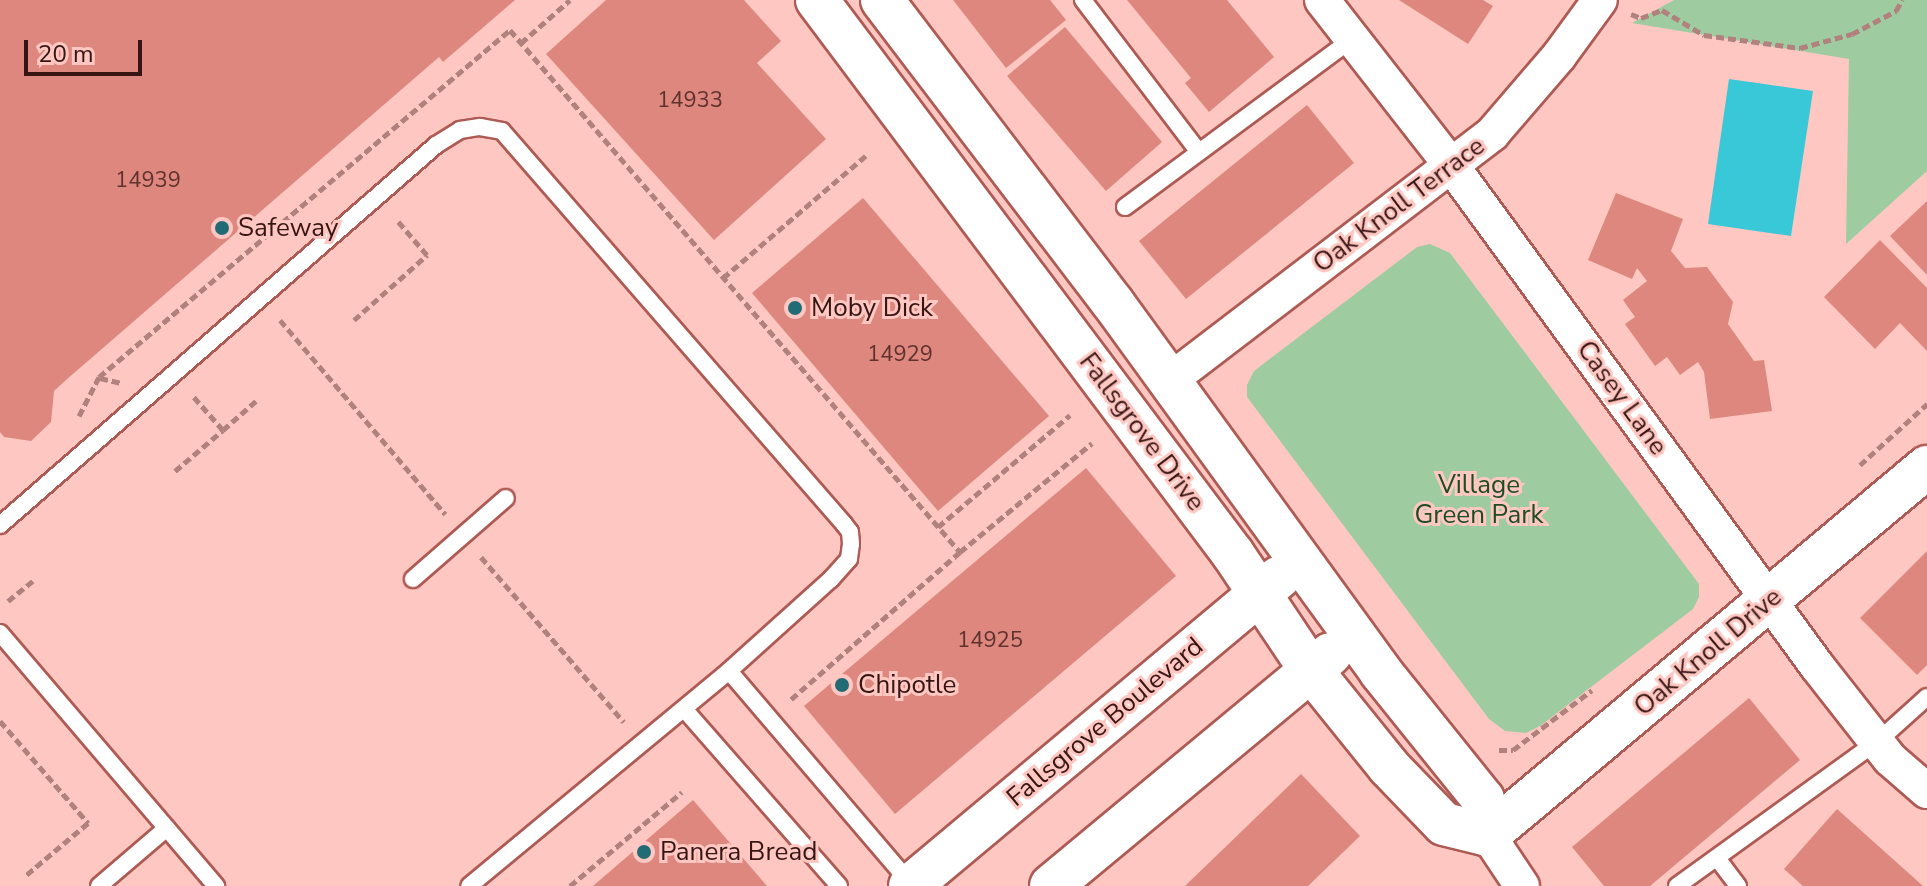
<!DOCTYPE html>
<style>
body{margin:0}
#map{position:relative;width:1927px;height:886px;overflow:hidden;background:#ffc7c1;font-family:"Nunito Sans",sans-serif}
div>[style]{position:absolute}
[style*='--x']{left:calc(var(--x)*1px);top:calc(var(--y)*1px);width:calc(var(--w)*1px);rotate:calc(var(--a)*1deg)}
.green>*{inset:0;background:#9ecca0}
.water>*{inset:0;background:#39c8d8}
.building>*{inset:0;background:#dd877e}
.path>*{height:5px;margin-top:-2.5px;transform-origin:0;background:repeating-linear-gradient(90deg,#b1817d 0 8px,transparent 0 12px)}
.roads{filter:drop-shadow(2px 0 #ad5b54) drop-shadow(-2px 0 #ad5b54) drop-shadow(0 2px #ad5b54) drop-shadow(0 -2px #ad5b54)}
.service>*{height:16px;margin:-8px;padding:0 8px;transform-origin:8px;border-radius:8px;background:#fff}
.minor>*{height:34px;margin:-17px;padding:0 17px;transform-origin:17px;border-radius:17px;background:#fff}
.tertiary>*{height:42px;margin:-21px;padding:0 21px;transform-origin:21px;border-radius:21px;background:#fff}
.dots>*{width:22px;height:22px;translate:-50% -50%;box-sizing:border-box;border:4px solid #ffc7c1;border-radius:50%}
span{translate:-50% -50%;white-space:nowrap;text-align:center;line-height:1.15;-webkit-text-stroke:6px #ffc7c1;paint-order:stroke}
.number-label{font-size:22px;color:#60322e}
.number-label span{-webkit-text-stroke-width:0}
.street-label{font-size:26px;color:#371513}
.poi-label{font-size:26px;color:#371513}
.left{translate:0 -50%;text-align:left}
.park-label{font-size:26px;color:#1c4d22}
.scale{position:absolute;left:24px;top:40px;width:118px;height:36px;box-sizing:border-box;border:4px solid #371513;border-top:0;padding-left:10px;font-size:24px;line-height:28px;white-space:nowrap;color:#371513;-webkit-text-stroke:6px #ffc7c1;paint-order:stroke}
</style>
<div id="map">
<div class="green">
<div style="clip-path:polygon(1674px 0,1927px 0,1927px 171px,1846px 244px,1849px 59px,1632px 23px)"></div>
<div style="clip-path:polygon(1430px 244px,1450px 253px,1699px 584px,1699px 597px,1693px 609px,1540px 726px,1526px 733px,1505px 731px,1489px 719px,1247px 397px,1247px 385px,1254px 371px,1417px 247px)"></div>
</div>
<div class="water">
<div style="clip-path:polygon(1729px 79px,1813px 91px,1791px 236px,1708px 224px)"></div>
</div>
<div class="building">
<div style="clip-path:polygon(0 0,515px 0,443px 62px,439px 57px,66px 380px,54px 391px,51px 422px,31px 441px,4px 437px,0 432px)"></div>
<div style="clip-path:polygon(606px 0,744px 0,781px 41px,757px 63px,826px 139px,714px 240px,546px 54px)"></div>
<div style="clip-path:polygon(953px 0,1050px 0,1066px 20px,1006px 68px)"></div>
<div style="clip-path:polygon(1127px 0,1227px 0,1274px 57px,1209px 112px,1185px 83px,1191px 78px)"></div>
<div style="clip-path:polygon(1399px 0,1483px 0,1493px 6px,1468px 44px)"></div>
<div style="clip-path:polygon(1065px 27px,1162px 142px,1106px 191px,1007px 76px)"></div>
<div style="clip-path:polygon(1307px 105px,1354px 163px,1186px 299px,1139px 241px)"></div>
<div style="clip-path:polygon(1616px 193px,1683px 219px,1671px 251px,1685px 268px,1707px 267px,1733px 302px,1728px 324px,1754px 361px,1764px 360px,1772px 411px,1710px 419px,1704px 372px,1698px 362px,1680px 375px,1667px 357px,1655px 366px,1625px 324px,1635px 317px,1623px 300px,1647px 281px,1637px 268px,1632px 279px,1588px 260px)"></div>
<div style="clip-path:polygon(863px 198px,1049px 416px,938px 511px,752px 293px)"></div>
<div style="clip-path:polygon(1927px 201px,1927px 275px,1890px 236px)"></div>
<div style="clip-path:polygon(1880px 240px,1927px 288px,1927px 351px,1900px 323px,1875px 349px,1824px 297px)"></div>
<div style="clip-path:polygon(1086px 468px,1176px 576px,895px 814px,804px 706px)"></div>
<div style="clip-path:polygon(1927px 551px,1927px 665px,1917px 675px,1860px 618px)"></div>
<div style="clip-path:polygon(1749px 698px,1800px 760px,1650px 886px,1604px 886px,1572px 847px)"></div>
<div style="clip-path:polygon(1301px 774px,1360px 836px,1308px 886px,1185px 886px)"></div>
<div style="clip-path:polygon(693px 800px,767px 886px,593px 886px)"></div>
<div style="clip-path:polygon(1837px 809px,1923px 886px,1803px 886px,1784px 869px)"></div>
</div>
<div class="path">
<div style="--x:1631;--y:14;--w:11;--a:22"></div>
<div style="--x:1641;--y:18;--w:22;--a:-21"></div>
<div style="--x:1662;--y:10;--w:49;--a:30.8"></div>
<div style="--x:1704;--y:35;--w:97;--a:7.7"></div>
<div style="--x:1800;--y:48;--w:54;--a:-15.1"></div>
<div style="--x:1852;--y:34;--w:50;--a:-27.6"></div>
<div style="--x:1896;--y:11;--w:13;--a:-61"></div>
<div style="--x:521;--y:43;--w:65;--a:-41.3"></div>
<div style="--x:723;--y:278;--w:192;--a:-40.6"></div>
<div style="--x:280;--y:320;--w:255;--a:49.6"></div>
<div style="--x:354;--y:320;--w:98;--a:-41.7"></div>
<div style="--x:427;--y:255;--w:46;--a:-130.6"></div>
<div style="--x:100;--y:378;--w:22;--a:13"></div>
<div style="--x:79;--y:416;--w:44;--a:-62.9"></div>
<div style="--x:99;--y:377;--w:538;--a:-40.17"></div>
<div style="--x:510;--y:30;--w:689;--a:49.24"></div>
<div style="--x:960;--y:552;--w:227;--a:138.9"></div>
<div style="--x:223;--y:430;--w:44;--a:-41.3"></div>
<div style="--x:1860;--y:465;--w:91;--a:-42.3"></div>
<div style="--x:175;--y:471;--w:63;--a:-40.5"></div>
<div style="--x:223;--y:430;--w:45;--a:-131.4"></div>
<div style="--x:938;--y:527;--w:173;--a:-40.3"></div>
<div style="--x:960;--y:552;--w:171;--a:-39.5"></div>
<div style="--x:481;--y:557;--w:218;--a:49.1"></div>
<div style="--x:8;--y:601;--w:32;--a:-39"></div>
<div style="--x:0;--y:721;--w:135;--a:49.2"></div>
<div style="--x:88;--y:823;--w:82;--a:139.9"></div>
<div style="--x:1499;--y:750;--w:14;--a:0"></div>
<div style="--x:1513;--y:750;--w:99;--a:-37.2"></div>
<div style="--x:570;--y:886;--w:146;--a:-40"></div>
</div>
<div class="roads">
<div class="service">
<div style="--x:1083;--y:0;--w:190;--a:52.7"></div>
<div style="--x:1125;--y:207;--w:284;--a:-36.5"></div>
<div style="--x:0;--y:525;--w:578;--a:-41.07"></div>
<div style="--x:436;--y:145;--w:28;--a:-32"></div>
<div style="--x:460;--y:130;--w:20;--a:-9"></div>
<div style="--x:480;--y:127;--w:22;--a:10"></div>
<div style="--x:502;--y:131;--w:521;--a:48.97"></div>
<div style="--x:844;--y:524;--w:10;--a:53"></div>
<div style="--x:850;--y:532;--w:12;--a:85"></div>
<div style="--x:851;--y:544;--w:15;--a:98"></div>
<div style="--x:849;--y:559;--w:27;--a:132"></div>
<div style="--x:831;--y:579;--w:137;--a:138"></div>
<div style="--x:729;--y:671;--w:337;--a:140.4"></div>
<div style="--x:413;--y:579;--w:123;--a:-41.1"></div>
<div style="--x:0;--y:633;--w:333;--a:49.5"></div>
<div style="--x:729;--y:671;--w:279;--a:49.5"></div>
<div style="--x:685;--y:710;--w:234;--a:48.8"></div>
<div style="--x:1717;--y:858;--w:35;--a:53"></div>
<div style="--x:99;--y:886;--w:89;--a:-40.5"></div>
<div style="--x:1677;--y:886;--w:246;--a:-35.8"></div>
<div style="--x:1877;--y:742;--w:67;--a:-42"></div>
</div>
<div class="minor">
<div style="--x:1322;--y:0;--w:209;--a:52"></div>
<div style="--x:1451;--y:165;--w:620;--a:53.85"></div>
<div style="--x:1817;--y:666;--w:118;--a:51.9"></div>
<div style="--x:1890;--y:759;--w:49;--a:40.9"></div>
<div style="--x:1169;--y:381;--w:407;--a:-37.4"></div>
<div style="--x:1492;--y:134;--w:103;--a:-49.3"></div>
<div style="--x:1559;--y:56;--w:69;--a:-53.8"></div>
<div style="--x:1488;--y:835;--w:61;--a:56.3"></div>
</div>
<div class="tertiary">
<div style="--x:817;--y:0;--w:693;--a:53.1"></div>
<div style="--x:1233;--y:554;--w:138;--a:56.2"></div>
<div style="--x:1310;--y:669;--w:126;--a:51.1"></div>
<div style="--x:1389;--y:767;--w:79;--a:46"></div>
<div style="--x:1444;--y:824;--w:45;--a:14"></div>
<div style="--x:882;--y:0;--w:381;--a:52.7"></div>
<div style="--x:1113;--y:303;--w:455;--a:54"></div>
<div style="--x:1380;--y:671;--w:164;--a:51.2"></div>
<div style="--x:1483;--y:799;--w:36;--a:82"></div>
<div style="--x:1488;--y:835;--w:573;--a:-39.97"></div>
<div style="--x:910;--y:886;--w:481;--a:-39.9"></div>
<div style="--x:1051;--y:886;--w:363;--a:-39.7"></div>
</div>
</div>
<div class="dots">
<div style="left:222px;top:228px;background:#216b74"></div>
<div style="left:795px;top:308px;background:#216b74"></div>
<div style="left:842px;top:685px;background:#216b74"></div>
<div style="left:644px;top:852px;background:#216b74"></div>
</div>
<div class="number-label">
<span style="left:690px;top:101px">14933</span>
<span style="left:148px;top:181px">14939</span>
<span style="left:900px;top:355px">14929</span>
<span style="left:990px;top:641px">14925</span>
</div>
<div class="street-label">
<span style="left:1399px;top:205px;rotate:-37deg">Oak Knoll Terrace</span>
<span style="left:1622px;top:398px;rotate:54deg">Casey Lane</span>
<span style="left:1142px;top:432px;rotate:53deg">Fallsgrove Drive</span>
<span style="left:1708px;top:652px;rotate:-40deg">Oak Knoll Drive</span>
<span style="left:1105px;top:722px;rotate:-40deg">Fallsgrove Boulevard</span>
</div>
<div class="poi-label">
<span class="left" style="left:238px;top:228px">Safeway</span>
<span class="left" style="left:811px;top:308px">Moby Dick</span>
<span class="left" style="left:858px;top:685px">Chipotle</span>
<span class="left" style="left:660px;top:852px">Panera Bread</span>
</div>
<div class="park-label">
<span style="left:1479px;top:500px">Village<br>Green Park</span>
</div>
<div class="scale">20 m</div>
</div>
